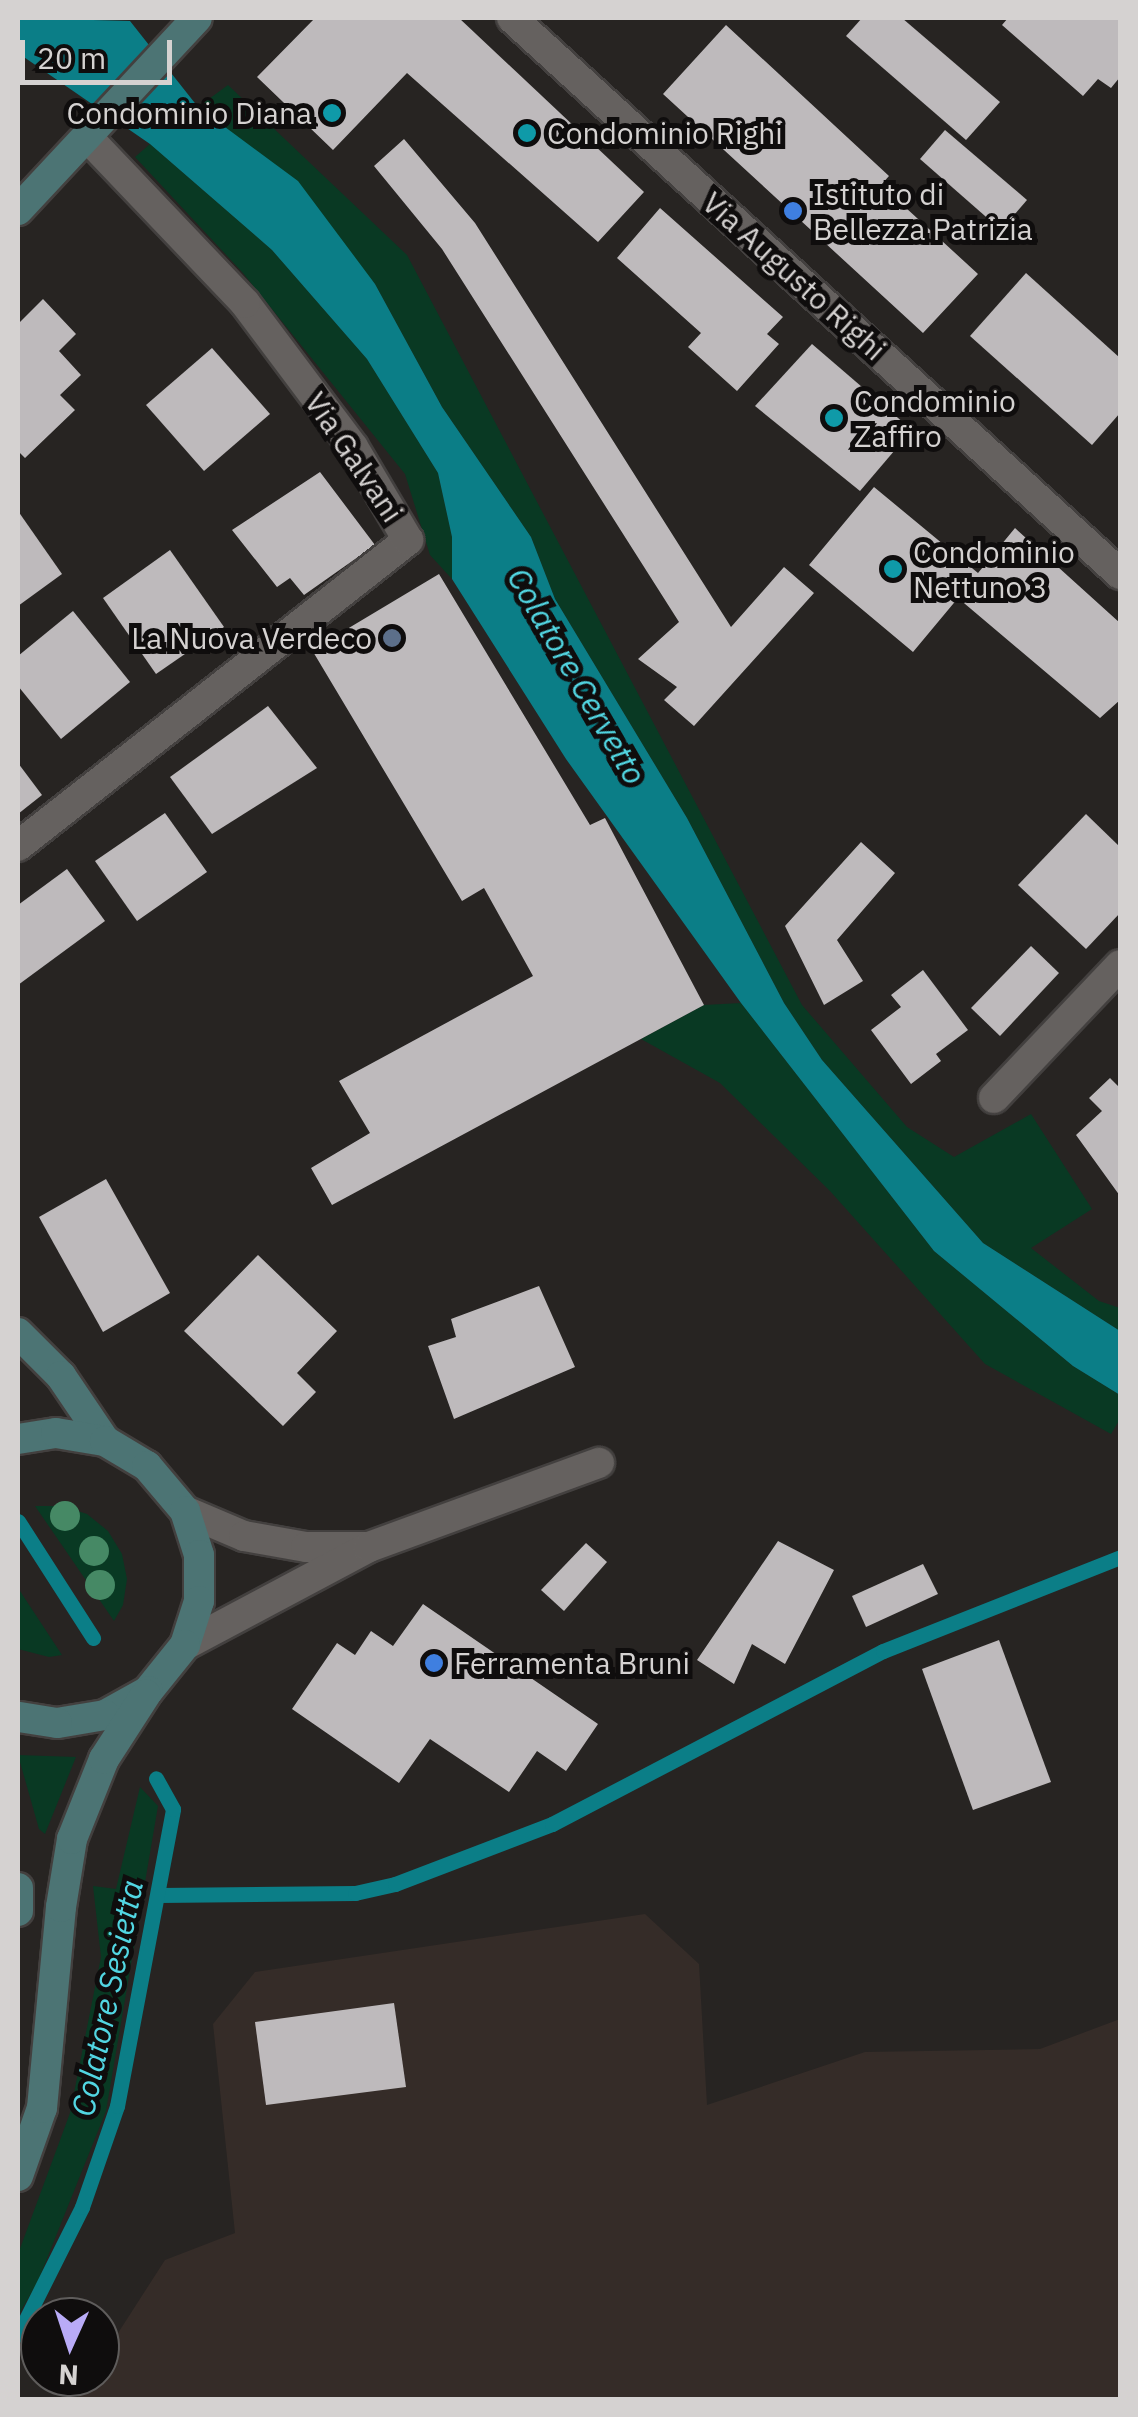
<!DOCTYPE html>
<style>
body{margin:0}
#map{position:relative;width:1138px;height:2417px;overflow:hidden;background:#272422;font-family:"IBM Plex Sans",sans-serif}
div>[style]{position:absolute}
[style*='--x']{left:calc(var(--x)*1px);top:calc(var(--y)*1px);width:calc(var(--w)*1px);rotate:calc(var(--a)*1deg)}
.built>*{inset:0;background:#352c28}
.green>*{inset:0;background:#093923}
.water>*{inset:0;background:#0b7e87}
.stream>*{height:15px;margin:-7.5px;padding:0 7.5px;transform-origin:7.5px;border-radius:7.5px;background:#0b7e87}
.building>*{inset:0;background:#bebabc}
.roads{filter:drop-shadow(2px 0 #43403f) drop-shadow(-2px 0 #43403f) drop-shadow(0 2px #43403f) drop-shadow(0 -2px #43403f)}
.lane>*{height:30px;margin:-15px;padding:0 15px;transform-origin:15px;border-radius:15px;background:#65615f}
.street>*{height:30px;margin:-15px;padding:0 15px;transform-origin:15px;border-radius:15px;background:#65615f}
.secondary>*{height:30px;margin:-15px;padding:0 15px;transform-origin:15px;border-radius:15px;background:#4c7474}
.trees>*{width:30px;height:30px;margin:-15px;border-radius:50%;background:#468965}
.dots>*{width:28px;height:28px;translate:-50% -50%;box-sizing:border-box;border:5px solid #0f0d0d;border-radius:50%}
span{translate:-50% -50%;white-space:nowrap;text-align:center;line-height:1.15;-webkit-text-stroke:10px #0f0d0d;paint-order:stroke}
.poi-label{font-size:30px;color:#d5d2d1}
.right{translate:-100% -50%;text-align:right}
.left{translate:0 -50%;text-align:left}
.street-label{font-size:30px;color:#d5d2d1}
.water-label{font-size:32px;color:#52d6e2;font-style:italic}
.frame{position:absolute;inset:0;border:20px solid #d5d2d1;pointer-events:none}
.north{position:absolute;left:20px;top:2297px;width:100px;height:100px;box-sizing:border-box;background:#0f0d0d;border:2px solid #5e5c5b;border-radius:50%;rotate:183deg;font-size:28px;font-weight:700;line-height:40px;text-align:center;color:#d5d2d1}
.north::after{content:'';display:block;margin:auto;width:35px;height:45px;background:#b9abf7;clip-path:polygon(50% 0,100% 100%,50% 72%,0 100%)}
.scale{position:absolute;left:20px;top:40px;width:152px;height:45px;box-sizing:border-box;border:5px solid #d5d2d1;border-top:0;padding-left:12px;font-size:30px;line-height:35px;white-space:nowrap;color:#d5d2d1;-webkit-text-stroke:8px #0f0d0d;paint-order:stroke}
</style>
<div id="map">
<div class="built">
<div style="clip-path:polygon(645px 1914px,699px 1964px,707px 2105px,865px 2052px,1040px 2049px,1120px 2019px,1120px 2399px,76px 2400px,90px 2377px,100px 2377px,100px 2361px,165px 2260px,235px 2233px,213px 2024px,255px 1972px)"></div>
</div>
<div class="green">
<div style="clip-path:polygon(228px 85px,407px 255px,802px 1005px,907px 1127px,954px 1157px,1031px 1114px,1092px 1209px,1031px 1248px,1099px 1301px,1120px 1308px,1120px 1331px,983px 1243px,822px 1060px,784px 1003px,687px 818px,555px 599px,531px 537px,442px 407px,375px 284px,198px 107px)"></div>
<div style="clip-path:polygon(150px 144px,272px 250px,367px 359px,438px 473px,452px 537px,452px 579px,430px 555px,405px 474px,243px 273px,135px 157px)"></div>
<div style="clip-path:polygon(741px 1003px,934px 1251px,1073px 1366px,1120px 1395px,1120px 1419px,1111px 1434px,985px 1364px,830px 1191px,720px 1083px,641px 1039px,704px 1005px)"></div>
<div style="clip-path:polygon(35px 1506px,62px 1506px,87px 1514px,108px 1531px,122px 1554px,127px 1579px,123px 1605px,114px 1621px)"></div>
<div style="clip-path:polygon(18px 1588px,62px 1655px,49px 1657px,18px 1649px)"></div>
<div style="clip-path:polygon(18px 1755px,76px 1757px,45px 1834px,39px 1829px)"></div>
<div style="clip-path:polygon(140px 1787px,158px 1806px,106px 2111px,38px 2281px,18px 2316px,18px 2254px,70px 2113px,101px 1957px,93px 1886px,116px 1889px)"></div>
</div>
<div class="water">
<div style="clip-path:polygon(18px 18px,130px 21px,198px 107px,298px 181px,375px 284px,442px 407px,531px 537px,555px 599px,687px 818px,784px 1003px,822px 1060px,983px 1243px,1120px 1331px,1120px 1395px,1073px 1366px,934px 1251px,741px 1003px,566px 759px,452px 579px,452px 537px,438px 473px,367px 359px,272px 250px,150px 144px,18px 53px)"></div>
</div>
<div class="stream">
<div style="--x:18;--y:1521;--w:139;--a:57.3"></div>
<div style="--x:159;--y:1895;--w:196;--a:-0.6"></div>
<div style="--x:355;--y:1893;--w:41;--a:-12.7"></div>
<div style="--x:395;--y:1884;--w:168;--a:-20.9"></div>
<div style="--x:552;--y:1824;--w:373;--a:-27.6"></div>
<div style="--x:883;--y:1651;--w:255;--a:-21.6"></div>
<div style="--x:18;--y:2335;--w:143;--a:-63.4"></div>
<div style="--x:82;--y:2207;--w:107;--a:-70.9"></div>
<div style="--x:117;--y:2106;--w:302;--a:-79.3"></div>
<div style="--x:173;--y:1809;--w:35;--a:-119"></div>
</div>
<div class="building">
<div style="clip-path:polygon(315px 18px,459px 18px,644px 192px,598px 242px,407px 73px,333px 150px,257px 77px)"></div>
<div style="clip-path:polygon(862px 18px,902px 18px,1000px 102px,966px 140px,846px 36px)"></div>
<div style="clip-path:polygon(1008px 18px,1120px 18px,1120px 77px,1111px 88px,1098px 79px,1083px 96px,1002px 25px)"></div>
<div style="clip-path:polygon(726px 25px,889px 176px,881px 185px,978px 274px,923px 333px,663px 94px)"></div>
<div style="clip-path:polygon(945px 130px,1027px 200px,1001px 230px,920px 159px)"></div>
<div style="clip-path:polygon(404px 139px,475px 223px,731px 627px,784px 567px,814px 593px,694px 726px,664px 700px,677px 687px,638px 659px,679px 622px,442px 249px,374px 166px)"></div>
<div style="clip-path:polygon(660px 208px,783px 317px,767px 334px,779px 344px,737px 391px,688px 347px,701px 333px,617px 258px)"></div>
<div style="clip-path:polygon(1026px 273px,1120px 358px,1120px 413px,1092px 445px,970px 336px)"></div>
<div style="clip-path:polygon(43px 299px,76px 334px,59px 351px,81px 375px,60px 395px,75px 410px,25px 458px,18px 451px,18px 324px)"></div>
<div style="clip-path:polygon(812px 344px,912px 430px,860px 491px,755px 406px)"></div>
<div style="clip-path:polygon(212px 348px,270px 414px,204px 471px,146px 405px)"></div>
<div style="clip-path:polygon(320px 472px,375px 545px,304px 595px,290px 578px,277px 587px,232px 530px)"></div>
<div style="clip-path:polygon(874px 487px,978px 573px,1015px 528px,1120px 623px,1120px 700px,1100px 718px,958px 598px,913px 652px,809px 565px)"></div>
<div style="clip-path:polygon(18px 511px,62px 574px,18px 606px)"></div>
<div style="clip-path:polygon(170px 550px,224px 627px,156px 674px,103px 598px)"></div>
<div style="clip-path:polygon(439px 574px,590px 825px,605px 818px,704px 1005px,332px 1205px,311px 1168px,370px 1133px,339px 1081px,533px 976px,484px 888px,462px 901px,312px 650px)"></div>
<div style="clip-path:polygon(73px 611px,130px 682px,61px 739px,18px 686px,18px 656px)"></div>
<div style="clip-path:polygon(268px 706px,317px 768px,212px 834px,170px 777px)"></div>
<div style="clip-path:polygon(18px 763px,42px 795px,18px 814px)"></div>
<div style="clip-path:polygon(165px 813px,207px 872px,137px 921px,95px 861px)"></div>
<div style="clip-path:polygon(1086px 814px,1120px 847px,1120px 913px,1086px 949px,1018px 885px)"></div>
<div style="clip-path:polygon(861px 842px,895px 873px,837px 940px,863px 981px,824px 1005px,785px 926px)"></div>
<div style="clip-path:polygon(67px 869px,105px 921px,18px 985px,18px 905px)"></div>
<div style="clip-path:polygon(1031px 946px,1059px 973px,1000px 1036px,971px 1008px)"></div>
<div style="clip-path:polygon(923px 970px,968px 1030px,936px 1054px,941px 1061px,911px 1084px,871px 1030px,901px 1007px,891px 995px)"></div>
<div style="clip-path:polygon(1110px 1078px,1120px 1088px,1120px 1196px,1076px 1135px,1102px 1111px,1089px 1098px)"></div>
<div style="clip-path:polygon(106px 1179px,170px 1293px,103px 1332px,39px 1217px)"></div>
<div style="clip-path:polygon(258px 1255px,337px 1331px,297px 1373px,316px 1392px,283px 1426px,184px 1331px)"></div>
<div style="clip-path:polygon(539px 1286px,575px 1367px,454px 1419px,428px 1346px,456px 1337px,451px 1319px)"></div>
<div style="clip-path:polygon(778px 1541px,834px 1570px,785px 1664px,752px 1644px,734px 1684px,697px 1660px)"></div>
<div style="clip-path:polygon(586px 1543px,607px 1562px,564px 1611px,541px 1590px)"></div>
<div style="clip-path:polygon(923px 1564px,938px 1594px,866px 1627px,852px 1596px)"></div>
<div style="clip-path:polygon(423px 1604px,598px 1724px,566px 1771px,537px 1751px,509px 1792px,430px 1739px,399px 1783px,292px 1709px,337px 1643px,355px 1655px,371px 1631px,393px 1646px)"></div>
<div style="clip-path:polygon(999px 1640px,1051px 1782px,973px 1810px,922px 1669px)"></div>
<div style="clip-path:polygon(394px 2003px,406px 2087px,266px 2105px,255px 2022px)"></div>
</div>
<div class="roads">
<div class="lane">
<div style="--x:185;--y:1511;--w:64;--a:23"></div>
<div style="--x:244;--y:1536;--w:63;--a:10.1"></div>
<div style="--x:306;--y:1547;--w:60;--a:0"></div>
<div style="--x:185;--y:1645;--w:208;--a:-28"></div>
<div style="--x:369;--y:1547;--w:245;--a:-20.1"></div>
</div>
<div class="street">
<div style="--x:512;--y:18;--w:824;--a:42.44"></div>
<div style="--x:18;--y:846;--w:496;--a:-38.1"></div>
<div style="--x:408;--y:540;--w:108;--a:-120.6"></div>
<div style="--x:353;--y:447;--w:180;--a:-126.9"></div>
<div style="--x:245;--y:303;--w:228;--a:-133.6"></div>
<div style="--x:994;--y:1098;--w:183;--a:-46.5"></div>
</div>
<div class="secondary">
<div style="--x:18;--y:210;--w:262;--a:-47"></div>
<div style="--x:18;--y:1333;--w:61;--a:45"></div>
<div style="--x:61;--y:1376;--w:78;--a:55.9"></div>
<div style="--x:18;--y:1439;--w:38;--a:-9"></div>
<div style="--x:56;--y:1433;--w:50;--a:9.3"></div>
<div style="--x:105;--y:1441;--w:49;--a:30.8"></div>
<div style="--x:147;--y:1466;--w:59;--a:49.8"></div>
<div style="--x:185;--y:1511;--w:46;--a:72.3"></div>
<div style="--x:199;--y:1555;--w:46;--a:90"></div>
<div style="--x:199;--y:1601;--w:46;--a:107.7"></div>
<div style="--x:185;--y:1645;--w:59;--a:128.8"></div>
<div style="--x:148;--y:1691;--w:49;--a:150.8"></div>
<div style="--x:105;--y:1715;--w:49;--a:170.5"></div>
<div style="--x:57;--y:1723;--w:39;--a:-171"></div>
<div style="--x:18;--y:1888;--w:23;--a:90"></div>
<div style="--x:18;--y:2176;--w:72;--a:-70.6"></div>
<div style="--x:42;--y:2108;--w:202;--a:-84.6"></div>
<div style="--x:61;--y:1907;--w:69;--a:-80.8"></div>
<div style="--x:72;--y:1839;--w:86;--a:-68.2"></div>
<div style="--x:104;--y:1759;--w:77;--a:-57.1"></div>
</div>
</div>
<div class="trees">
<div style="left:65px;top:1516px"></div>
<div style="left:94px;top:1551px"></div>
<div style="left:100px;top:1585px"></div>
</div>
<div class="dots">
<div style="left:332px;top:113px;background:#0f9aa8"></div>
<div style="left:527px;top:133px;background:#0f9aa8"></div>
<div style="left:793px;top:211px;background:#3f7fe0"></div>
<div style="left:834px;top:418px;background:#0f9aa8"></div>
<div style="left:893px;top:569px;background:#0f9aa8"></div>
<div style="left:392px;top:638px;background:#5c6f8a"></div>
<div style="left:434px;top:1663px;background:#3f7fe0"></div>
</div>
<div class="poi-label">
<span class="right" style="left:312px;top:113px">Condominio Diana</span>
<span class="left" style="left:547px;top:133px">Condominio Righi</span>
<span class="left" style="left:813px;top:211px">Istituto di<br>Bellezza Patrizia</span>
<span class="left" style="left:854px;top:418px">Condominio<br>Zaffiro</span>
<span class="left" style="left:913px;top:569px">Condominio<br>Nettuno 3</span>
<span class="right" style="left:372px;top:638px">La Nuova Verdeco</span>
<span class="left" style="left:454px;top:1663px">Ferramenta Bruni</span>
</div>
<div class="street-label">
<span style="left:794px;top:276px;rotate:42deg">Via Augusto Righi</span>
<span style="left:354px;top:457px;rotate:56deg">Via Galvani</span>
</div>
<div class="water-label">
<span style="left:577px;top:676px;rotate:60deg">Colatore Cervetto</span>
<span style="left:107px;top:1998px;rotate:-78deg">Colatore Sesietta</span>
</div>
<div class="frame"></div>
<div class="north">N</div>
<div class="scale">20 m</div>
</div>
